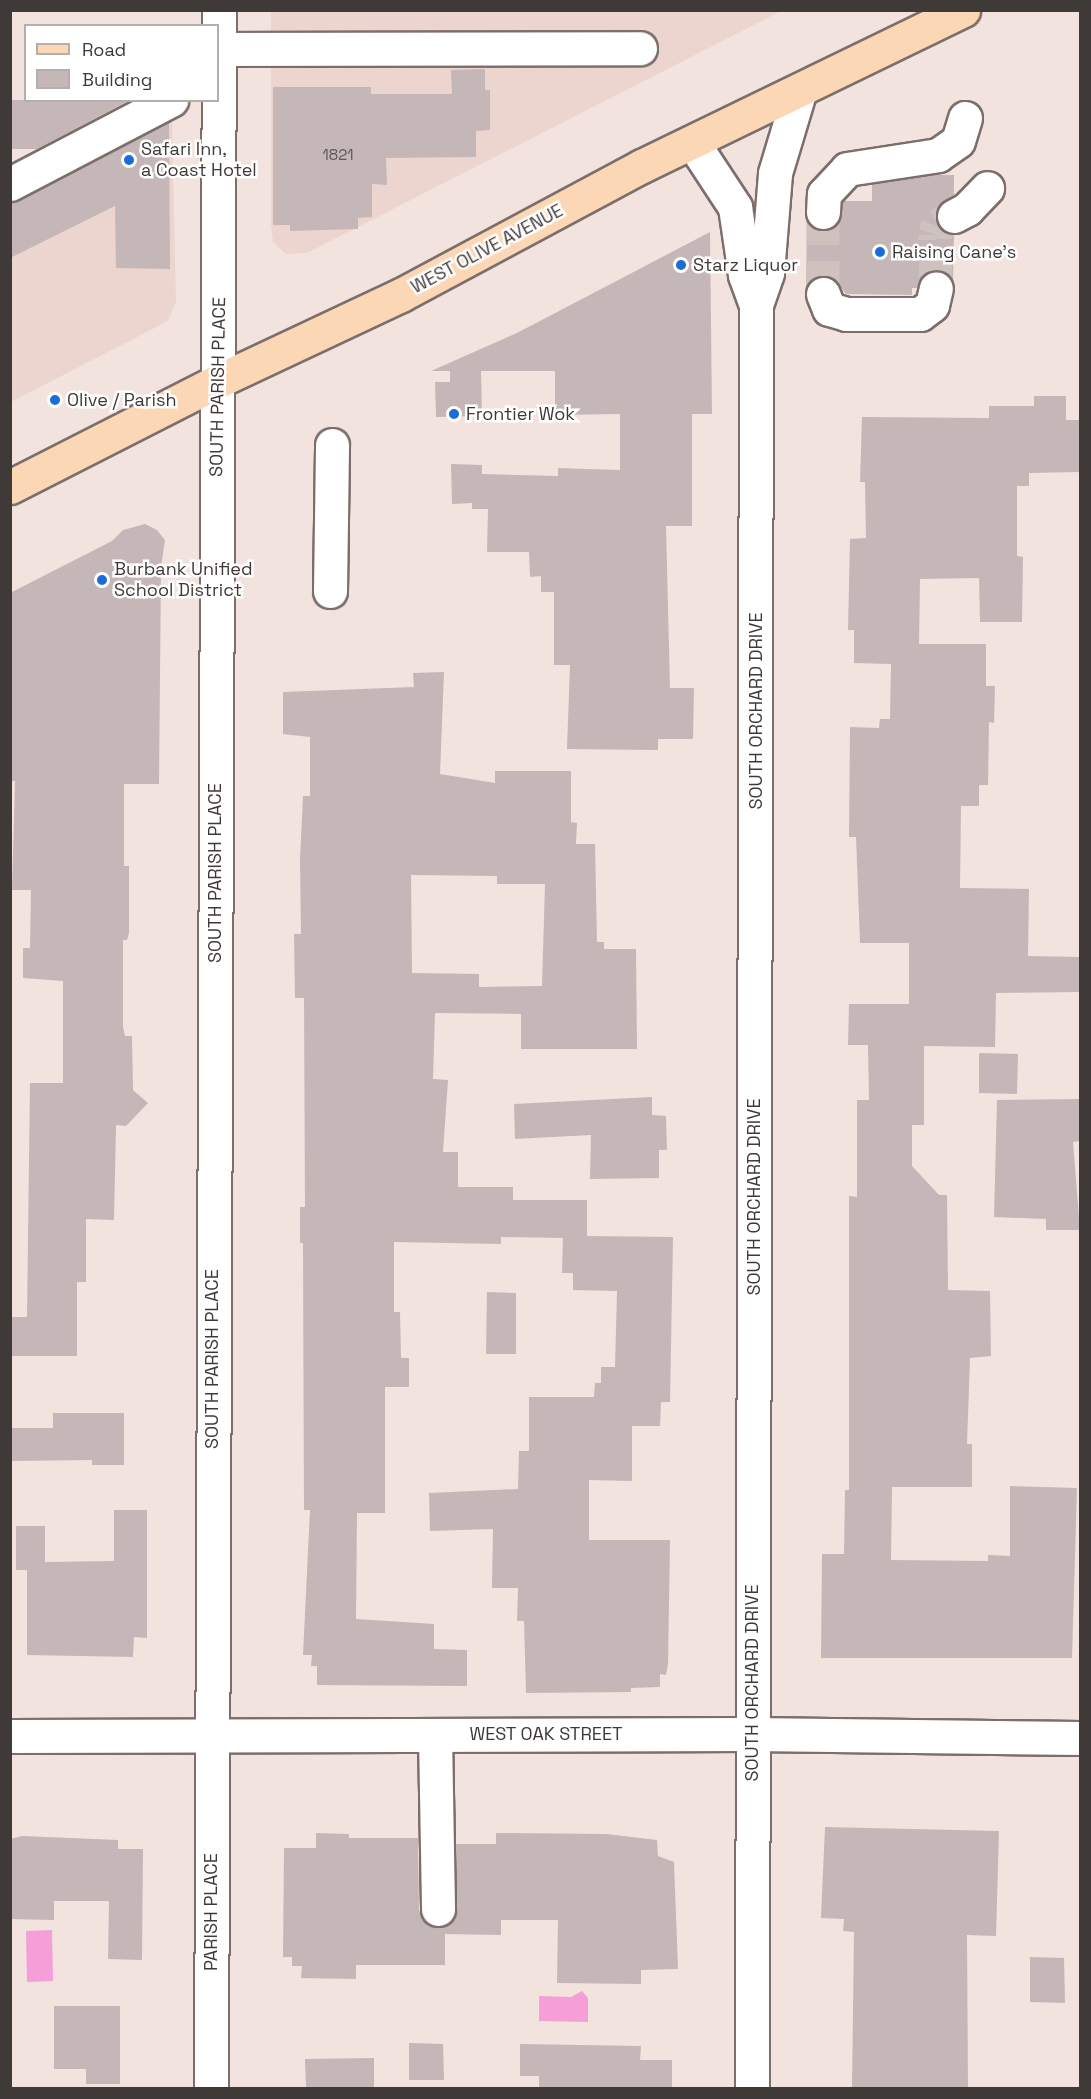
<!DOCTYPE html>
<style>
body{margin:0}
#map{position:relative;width:1091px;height:2099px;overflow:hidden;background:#f2e3df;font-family:"Space Grotesk",sans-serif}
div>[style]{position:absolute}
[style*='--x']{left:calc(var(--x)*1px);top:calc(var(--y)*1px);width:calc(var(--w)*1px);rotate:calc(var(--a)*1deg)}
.built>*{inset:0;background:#ecd5cf}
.water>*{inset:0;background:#f69ed8}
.building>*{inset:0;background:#c5b6b8}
.minor-tunnel>*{height:33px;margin-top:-16.5px;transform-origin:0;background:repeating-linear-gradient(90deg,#cec1be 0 33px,transparent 0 49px)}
.roads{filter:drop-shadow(2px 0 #7b6e6b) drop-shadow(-2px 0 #7b6e6b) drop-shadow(0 2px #7b6e6b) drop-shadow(0 -2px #7b6e6b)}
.minor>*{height:33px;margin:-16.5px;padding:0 16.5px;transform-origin:16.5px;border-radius:16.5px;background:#fff}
.major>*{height:33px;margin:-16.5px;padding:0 16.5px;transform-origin:16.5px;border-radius:16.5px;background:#fbd7b5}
.dots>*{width:16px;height:16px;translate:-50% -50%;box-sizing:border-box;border:3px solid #fff;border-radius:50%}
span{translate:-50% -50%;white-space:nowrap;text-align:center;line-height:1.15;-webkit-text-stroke:5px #fff;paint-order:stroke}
.number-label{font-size:15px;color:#605858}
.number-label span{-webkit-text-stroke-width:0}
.poi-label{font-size:18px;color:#3f3938}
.left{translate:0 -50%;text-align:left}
.street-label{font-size:18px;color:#3f3938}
.frame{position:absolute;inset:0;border:12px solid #3f3938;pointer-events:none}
.legend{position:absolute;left:24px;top:24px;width:195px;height:78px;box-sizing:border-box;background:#fff;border:2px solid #b2b0af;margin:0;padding:8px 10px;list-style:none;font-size:18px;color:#3f3938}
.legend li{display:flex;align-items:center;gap:12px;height:30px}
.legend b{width:30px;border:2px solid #b2b0af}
</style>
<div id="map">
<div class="built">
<div style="clip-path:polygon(271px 11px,781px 11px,307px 253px,286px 254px,273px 242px,271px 225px)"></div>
<div style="clip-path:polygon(172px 117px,176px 302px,168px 321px,11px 402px,11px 195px)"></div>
</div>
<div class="water">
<div style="clip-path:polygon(52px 1930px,53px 1981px,27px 1982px,26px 1931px)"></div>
<div style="clip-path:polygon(582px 1991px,588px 1998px,588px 2022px,539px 2021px,539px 1996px,571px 1997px)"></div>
</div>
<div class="building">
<div style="clip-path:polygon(485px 69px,485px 90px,490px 90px,490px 130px,476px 131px,476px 157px,386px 158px,387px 185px,372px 184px,372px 217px,358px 218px,358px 229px,290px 231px,290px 225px,273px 225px,273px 87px,371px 87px,371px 94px,452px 94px,451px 70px)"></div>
<div style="clip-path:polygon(12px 100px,130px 100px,37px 149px,12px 149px)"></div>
<div style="clip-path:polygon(169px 122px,170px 269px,116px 268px,115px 206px,10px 258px,10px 203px)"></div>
<div style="clip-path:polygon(932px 175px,954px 175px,954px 195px,938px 206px,935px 216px,944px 232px,954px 235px,953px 281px,941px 270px,931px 270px,922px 276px,917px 288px,912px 288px,912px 295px,846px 294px,835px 280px,825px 275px,816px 277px,806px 287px,807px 221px,813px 228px,831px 229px,839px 222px,843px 201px,872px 201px,872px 184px)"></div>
<div style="clip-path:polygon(710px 232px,712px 414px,692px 414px,692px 526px,666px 526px,670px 688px,694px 688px,693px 739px,658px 739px,658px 750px,567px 749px,570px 665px,554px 665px,554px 592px,541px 592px,541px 576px,530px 577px,529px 552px,487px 552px,488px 509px,472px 509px,472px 503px,452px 504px,451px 464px,482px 465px,482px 474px,558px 476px,558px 468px,620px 470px,620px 414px,555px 415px,555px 371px,481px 371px,482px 416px,436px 417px,435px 382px,450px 382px,450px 371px,431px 371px,517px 333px)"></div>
<div style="clip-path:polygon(1034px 396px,1066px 396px,1066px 420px,1080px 420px,1080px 472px,1029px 473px,1029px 486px,1017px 486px,1017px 556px,1023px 557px,1022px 622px,980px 622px,979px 578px,920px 579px,919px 644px,986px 644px,986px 686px,995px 686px,994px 723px,989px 722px,988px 785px,979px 785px,979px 806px,961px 806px,960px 888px,1029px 889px,1028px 956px,1080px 957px,1080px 992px,996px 993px,995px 1047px,924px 1046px,924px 1125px,912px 1125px,912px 1166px,939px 1195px,947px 1195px,948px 1290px,990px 1291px,991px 1356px,970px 1358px,967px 1444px,972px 1444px,972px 1487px,892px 1487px,891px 1560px,988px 1561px,988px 1555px,1010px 1556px,1010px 1486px,1077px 1488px,1072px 1658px,821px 1658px,822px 1554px,844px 1554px,845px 1490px,849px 1490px,849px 1196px,857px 1197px,857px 1100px,869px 1100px,868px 1045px,848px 1045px,849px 1004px,909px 1004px,909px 943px,860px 943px,856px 837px,849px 837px,850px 727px,879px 728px,880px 719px,890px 719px,891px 664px,854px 663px,854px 630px,848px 630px,850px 539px,866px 538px,865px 482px,860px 482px,862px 417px,989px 418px,989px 406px,1034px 406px)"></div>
<div style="clip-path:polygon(145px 524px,157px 530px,165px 540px,161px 567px,159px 784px,124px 784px,124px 866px,129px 866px,129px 933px,127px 940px,123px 940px,123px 1027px,125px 1036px,132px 1036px,133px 1090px,148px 1103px,126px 1126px,116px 1125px,114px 1220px,86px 1219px,86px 1282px,77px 1282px,77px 1356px,10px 1356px,10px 1317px,27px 1317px,30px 1083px,63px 1083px,63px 981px,23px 978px,23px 948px,30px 948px,31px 890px,12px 890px,15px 781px,10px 781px,10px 593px,112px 541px,123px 530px)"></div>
<div style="clip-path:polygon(evenodd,444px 672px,440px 774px,495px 783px,495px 771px,571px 771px,571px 822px,577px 823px,576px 844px,595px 844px,597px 942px,604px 942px,604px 949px,636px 949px,637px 1049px,521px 1049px,521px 1014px,435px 1013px,433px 1079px,448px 1080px,443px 1152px,458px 1152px,458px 1187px,513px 1187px,513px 1200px,587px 1200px,587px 1236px,673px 1237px,670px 1402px,661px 1402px,660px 1426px,632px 1426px,632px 1481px,589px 1480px,589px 1540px,670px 1540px,668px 1664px,666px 1675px,660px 1674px,660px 1687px,631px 1688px,631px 1692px,526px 1693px,524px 1621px,517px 1621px,518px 1588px,492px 1588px,493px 1529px,430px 1531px,429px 1493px,518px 1489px,519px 1451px,529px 1451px,529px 1397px,594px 1397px,595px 1383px,601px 1383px,601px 1367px,615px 1367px,617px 1291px,573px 1290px,573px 1273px,562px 1273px,563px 1238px,501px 1237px,501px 1244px,394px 1242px,394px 1312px,400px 1312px,401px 1358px,409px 1358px,409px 1387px,385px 1387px,385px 1513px,357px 1513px,356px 1619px,434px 1624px,434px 1649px,467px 1650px,467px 1686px,317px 1685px,317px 1666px,311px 1666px,312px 1655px,303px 1655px,310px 1510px,304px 1510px,303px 1243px,300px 1243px,300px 1207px,305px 1207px,304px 998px,295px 998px,294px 934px,301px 934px,300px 859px,303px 796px,310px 796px,310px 737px,283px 734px,283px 692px,414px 687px,413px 673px,444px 672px,411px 875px,497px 876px,497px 884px,545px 884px,542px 986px,479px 987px,479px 974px,412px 973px,411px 875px)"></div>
<div style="clip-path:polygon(979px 1053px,1018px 1054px,1017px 1094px,979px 1093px)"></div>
<div style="clip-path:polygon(652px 1097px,652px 1115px,666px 1116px,667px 1150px,659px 1150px,659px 1178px,590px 1179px,591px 1135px,515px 1139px,514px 1104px)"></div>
<div style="clip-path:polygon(1080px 1099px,1080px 1141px,1073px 1142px,1080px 1230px,1046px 1230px,1046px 1219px,994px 1217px,997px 1100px)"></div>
<div style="clip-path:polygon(487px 1292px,516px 1293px,516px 1354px,486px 1354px)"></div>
<div style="clip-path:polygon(53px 1413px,124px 1413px,124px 1465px,92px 1465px,92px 1460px,10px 1461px,10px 1428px,53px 1428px)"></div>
<div style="clip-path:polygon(114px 1510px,147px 1510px,147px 1638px,134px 1637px,133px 1657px,27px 1655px,27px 1570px,16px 1570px,16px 1526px,45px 1526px,45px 1562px,114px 1561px)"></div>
<div style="clip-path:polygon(825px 1827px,999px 1831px,996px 1936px,967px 1935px,968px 2088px,852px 2088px,854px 1932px,843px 1931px,844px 1919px,821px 1918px)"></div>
<div style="clip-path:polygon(316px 1833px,349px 1834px,349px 1838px,418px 1838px,419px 1910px,428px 1925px,438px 1928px,448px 1925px,457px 1909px,456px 1844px,496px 1844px,496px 1833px,606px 1834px,657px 1840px,658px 1856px,674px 1862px,678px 1969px,641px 1970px,641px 1984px,557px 1983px,558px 1920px,501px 1920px,501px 1935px,445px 1934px,445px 1965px,356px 1965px,356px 1979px,301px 1978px,302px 1966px,292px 1966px,292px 1957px,283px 1957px,284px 1848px,316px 1848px)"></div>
<div style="clip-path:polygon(22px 1836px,118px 1840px,118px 1849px,143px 1849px,142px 1960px,108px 1959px,109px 1901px,54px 1901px,54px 1920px,10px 1919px,10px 1839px)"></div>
<div style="clip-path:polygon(1030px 1957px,1064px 1958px,1065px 2003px,1030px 2002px)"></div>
<div style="clip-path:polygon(54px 2006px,120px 2006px,120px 2084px,86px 2084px,86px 2069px,54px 2069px)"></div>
<div style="clip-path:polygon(409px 2043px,443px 2044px,444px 2080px,409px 2080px)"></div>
<div style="clip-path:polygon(520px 2044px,641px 2046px,640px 2060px,672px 2060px,672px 2088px,539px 2088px,539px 2076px,520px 2076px)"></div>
<div style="clip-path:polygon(374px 2058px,374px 2088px,306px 2088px,305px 2059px)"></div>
</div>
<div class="minor-tunnel">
<div style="--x:936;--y:288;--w:54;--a:-91.1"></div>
<div style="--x:935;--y:234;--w:9;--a:-72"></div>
<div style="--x:938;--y:225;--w:18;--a:-29"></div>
<div style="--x:823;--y:294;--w:82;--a:-90"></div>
</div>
<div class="roads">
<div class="minor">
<div style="--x:219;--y:49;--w:421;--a:-0.1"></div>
<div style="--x:693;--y:143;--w:77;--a:56.7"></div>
<div style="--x:735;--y:207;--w:69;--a:81.6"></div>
<div style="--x:745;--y:275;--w:32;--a:70"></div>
<div style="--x:756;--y:305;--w:1783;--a:90.13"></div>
<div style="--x:10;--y:184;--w:182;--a:-27.6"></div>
<div style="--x:823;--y:212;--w:18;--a:-87"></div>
<div style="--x:824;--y:194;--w:34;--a:-47"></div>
<div style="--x:847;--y:169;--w:92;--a:-8.7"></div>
<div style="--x:938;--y:155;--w:24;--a:-35"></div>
<div style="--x:958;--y:141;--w:24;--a:-73"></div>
<div style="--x:954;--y:216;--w:15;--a:-28"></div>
<div style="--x:967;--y:209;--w:29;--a:-46"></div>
<div style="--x:823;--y:294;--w:16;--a:68"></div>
<div style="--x:829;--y:309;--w:18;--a:16"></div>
<div style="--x:846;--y:314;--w:74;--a:0"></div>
<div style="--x:920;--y:314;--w:15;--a:-37"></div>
<div style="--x:932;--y:305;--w:17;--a:-77"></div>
<div style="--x:756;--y:305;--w:34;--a:-71"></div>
<div style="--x:767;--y:273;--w:100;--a:-85.4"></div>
<div style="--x:775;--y:173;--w:84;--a:-73.3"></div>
<div style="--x:330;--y:591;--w:146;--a:-89.2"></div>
<div style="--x:435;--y:1735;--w:174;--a:89"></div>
<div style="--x:10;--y:1736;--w:741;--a:-0.15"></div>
<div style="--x:751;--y:1734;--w:329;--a:0.7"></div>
<div style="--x:211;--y:2088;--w:2078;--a:-89.78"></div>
</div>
<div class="major">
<div style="--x:10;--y:487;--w:233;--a:-27"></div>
<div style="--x:218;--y:381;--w:202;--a:-25.2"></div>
<div style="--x:401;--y:295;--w:273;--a:-28.2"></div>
<div style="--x:642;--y:166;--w:357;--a:-25.9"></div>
</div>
</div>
<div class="dots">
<div style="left:129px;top:160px;background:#196dd7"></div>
<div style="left:880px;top:252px;background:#196dd7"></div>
<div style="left:681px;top:265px;background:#196dd7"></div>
<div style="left:55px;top:400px;background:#196dd7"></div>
<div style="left:454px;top:414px;background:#196dd7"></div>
<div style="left:102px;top:580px;background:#196dd7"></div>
</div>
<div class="number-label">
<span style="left:338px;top:155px">1821</span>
</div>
<div class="poi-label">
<span class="left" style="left:141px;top:160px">Safari Inn,<br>a Coast Hotel</span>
<span class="left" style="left:892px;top:252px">Raising Cane's</span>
<span class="left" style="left:693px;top:265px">Starz Liquor</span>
<span class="left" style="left:67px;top:400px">Olive / Parish</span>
<span class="left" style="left:466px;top:414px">Frontier Wok</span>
<span class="left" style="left:114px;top:580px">Burbank Unified<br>School District</span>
</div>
<div class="street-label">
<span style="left:487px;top:249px;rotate:-28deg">WEST OLIVE AVENUE</span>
<span style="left:218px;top:387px;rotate:-89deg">SOUTH PARISH PLACE</span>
<span style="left:756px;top:711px;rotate:-90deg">SOUTH ORCHARD DRIVE</span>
<span style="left:215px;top:873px;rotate:-90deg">SOUTH PARISH PLACE</span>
<span style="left:754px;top:1197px;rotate:-90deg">SOUTH ORCHARD DRIVE</span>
<span style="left:212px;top:1359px;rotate:-90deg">SOUTH PARISH PLACE</span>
<span style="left:752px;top:1683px;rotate:-90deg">SOUTH ORCHARD DRIVE</span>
<span style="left:546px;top:1734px">WEST OAK STREET</span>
<span style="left:211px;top:1912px;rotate:-90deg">PARISH PLACE</span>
</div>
<div class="frame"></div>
<ul class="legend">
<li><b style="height:8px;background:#fbd7b5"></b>Road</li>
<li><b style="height:16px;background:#c5b6b8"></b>Building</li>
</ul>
</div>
